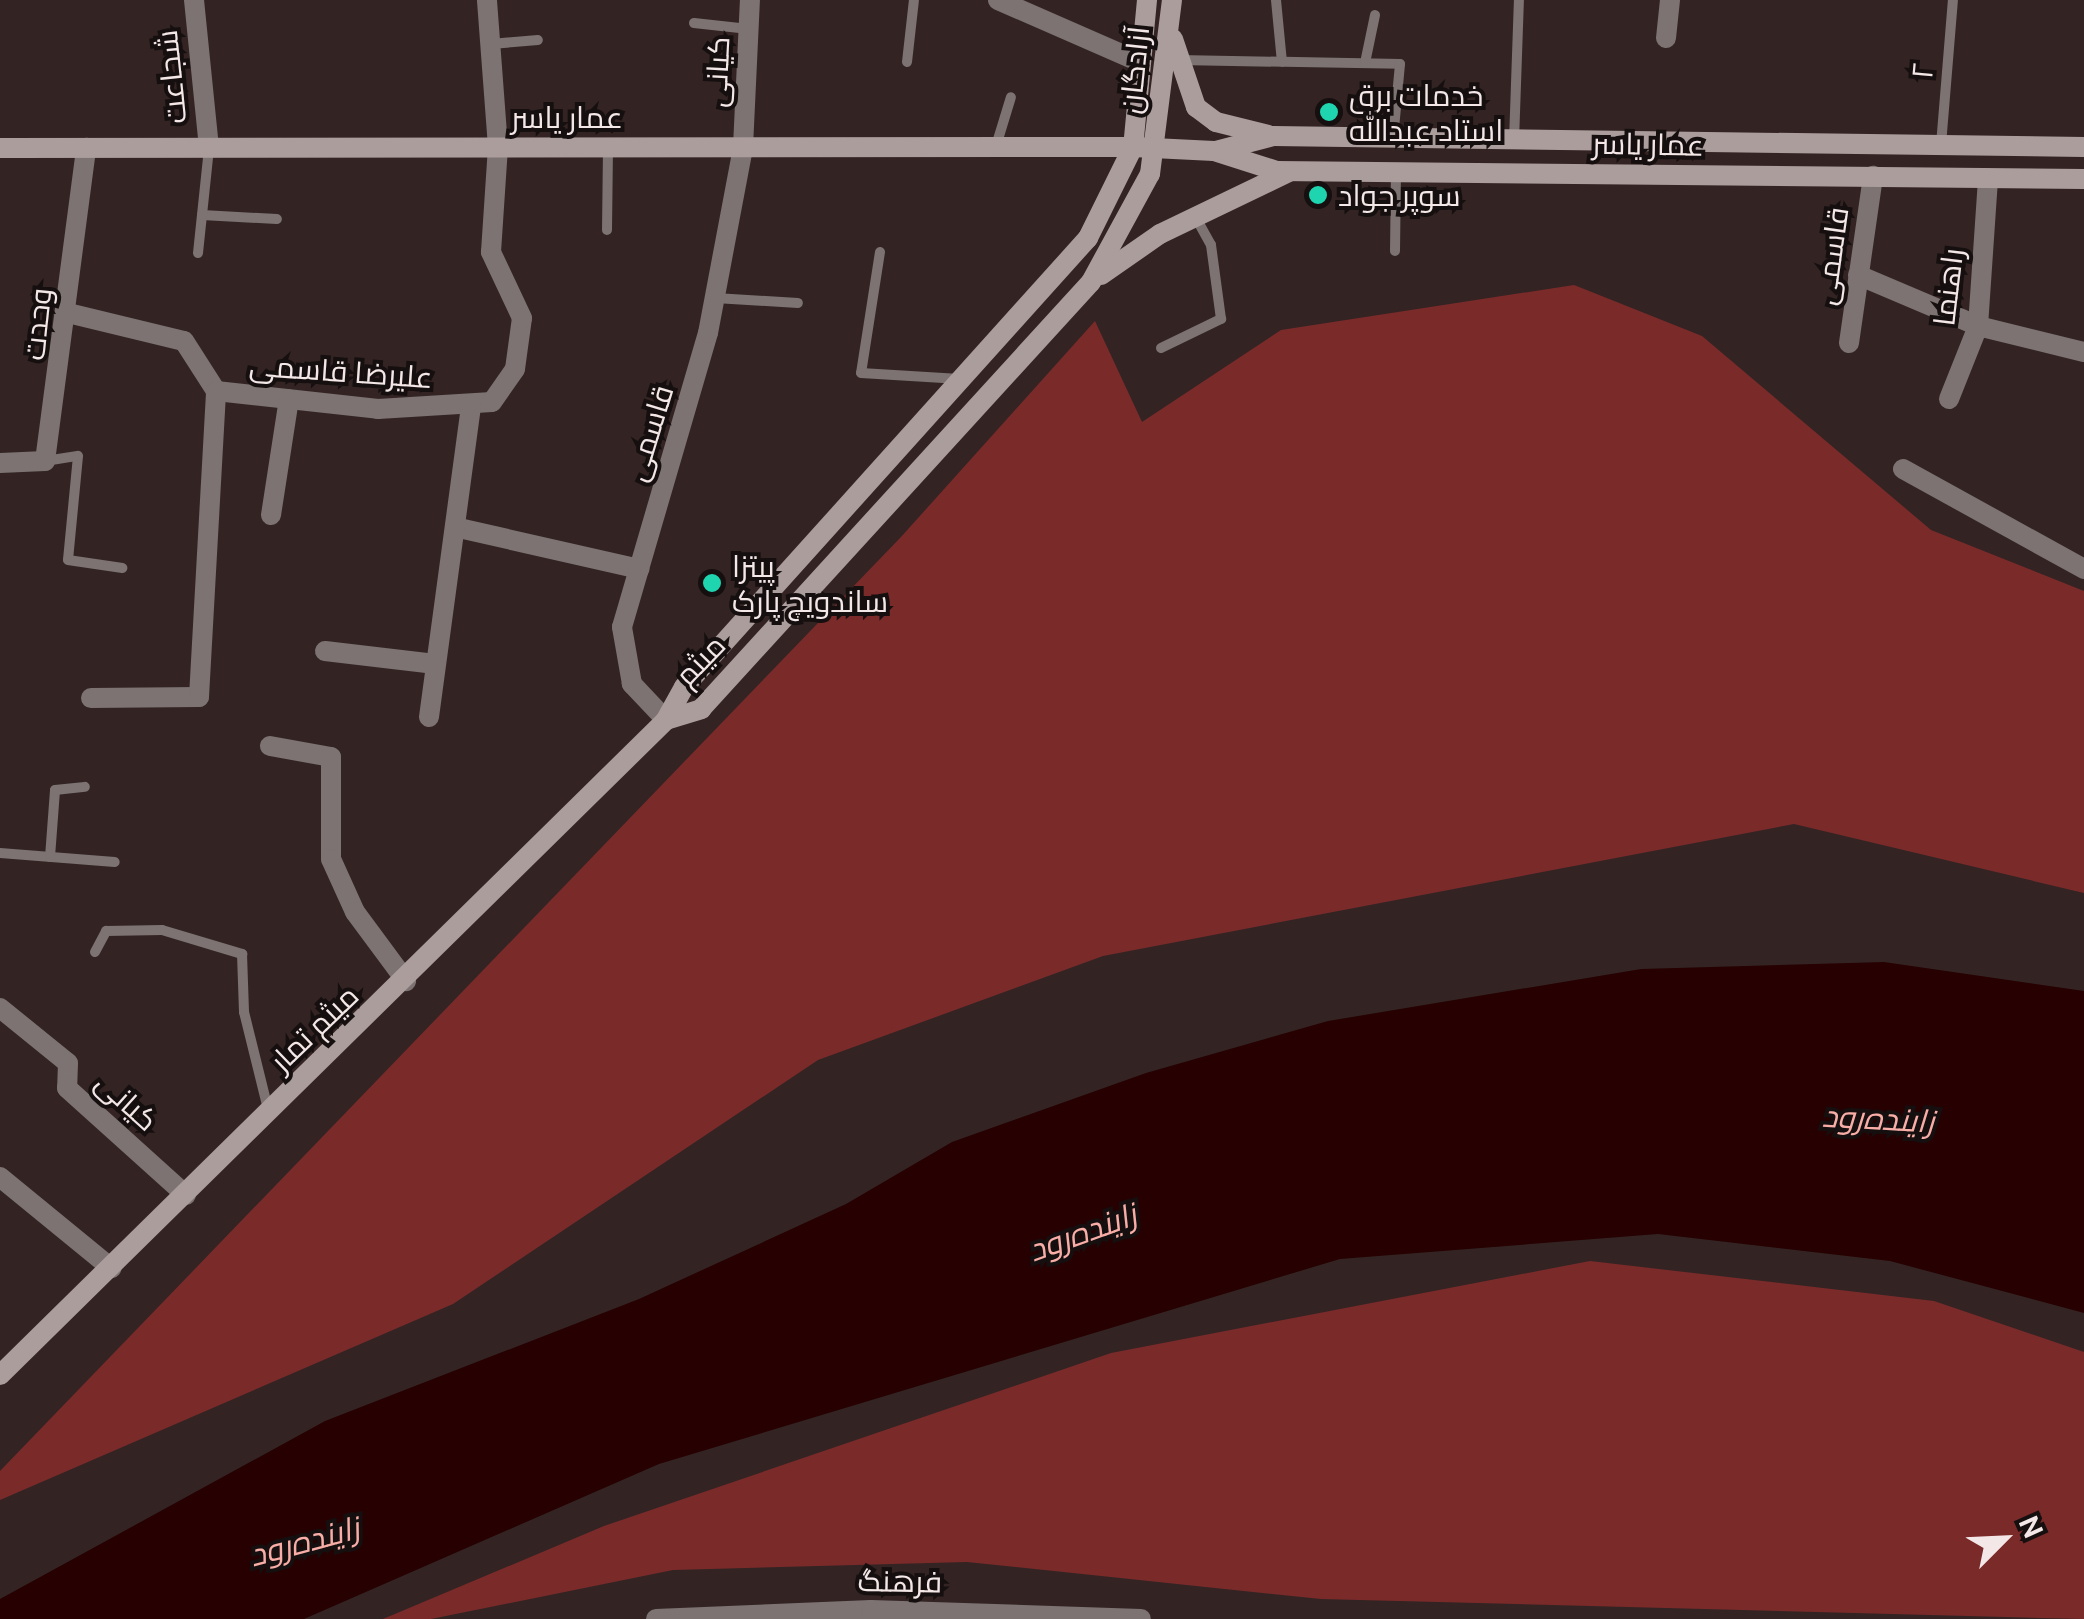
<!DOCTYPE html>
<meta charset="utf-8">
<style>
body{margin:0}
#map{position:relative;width:2084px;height:1619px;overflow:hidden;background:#332423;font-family:Ubuntu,Cairo,sans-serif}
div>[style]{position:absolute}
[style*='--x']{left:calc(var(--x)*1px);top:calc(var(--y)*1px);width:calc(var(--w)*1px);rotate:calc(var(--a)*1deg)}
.green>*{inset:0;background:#7b2a2a}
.water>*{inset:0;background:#270002}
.service>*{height:10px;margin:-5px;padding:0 5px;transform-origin:5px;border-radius:5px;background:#7c7372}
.minor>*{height:20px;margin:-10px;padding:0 10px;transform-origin:10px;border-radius:10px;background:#7c7372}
.tertiary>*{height:20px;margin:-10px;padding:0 10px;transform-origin:10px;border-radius:10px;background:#7c7372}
.secondary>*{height:20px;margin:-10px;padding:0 10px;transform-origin:10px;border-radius:10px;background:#ab9d9c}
.dots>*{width:28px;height:28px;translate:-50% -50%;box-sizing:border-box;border:5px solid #160f0f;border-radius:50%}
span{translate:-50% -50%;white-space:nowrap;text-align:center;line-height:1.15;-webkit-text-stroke:8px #160f0f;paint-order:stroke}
.street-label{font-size:30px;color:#f3e8e7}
.poi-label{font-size:30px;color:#f3e8e7}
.left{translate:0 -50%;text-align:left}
.water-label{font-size:32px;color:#f8ada7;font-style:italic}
.north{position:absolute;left:1954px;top:1489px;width:100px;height:100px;-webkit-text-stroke:8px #160f0f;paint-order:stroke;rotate:66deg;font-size:28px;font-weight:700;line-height:40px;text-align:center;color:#f3e8e7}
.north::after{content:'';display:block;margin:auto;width:35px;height:45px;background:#f3e8e7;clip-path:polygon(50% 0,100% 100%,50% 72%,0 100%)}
</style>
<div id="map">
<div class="green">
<div style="clip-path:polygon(1574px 285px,1702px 336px,1931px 530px,2084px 591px,2084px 893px,1794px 824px,1103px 956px,818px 1060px,453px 1304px,0 1500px,0 1471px,901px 537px,1095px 321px,1142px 422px,1281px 330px)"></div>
<div style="clip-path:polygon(1590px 1261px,1934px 1301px,2084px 1352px,2084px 1619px,1321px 1599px,967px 1562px,673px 1570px,431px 1619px,383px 1619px,604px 1526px,1111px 1353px)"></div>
</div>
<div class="water">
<div style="clip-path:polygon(1884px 962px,2084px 991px,2084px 1313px,1890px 1261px,1658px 1234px,1340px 1259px,659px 1464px,304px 1619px,0 1619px,0 1599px,325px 1421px,639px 1299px,846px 1204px,952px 1142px,1146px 1073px,1328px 1021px,1641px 969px)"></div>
</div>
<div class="service">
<div style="--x:1276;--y:0;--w:62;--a:84.5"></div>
<div style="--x:694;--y:23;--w:55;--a:6.2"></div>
<div style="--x:491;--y:44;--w:47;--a:-4.9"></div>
<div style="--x:1178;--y:60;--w:222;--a:1"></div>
<div style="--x:1400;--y:64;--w:76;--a:95.3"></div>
<div style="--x:907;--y:62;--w:62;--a:-83.6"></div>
<div style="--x:1365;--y:63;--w:49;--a:-78.2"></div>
<div style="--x:1514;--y:141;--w:141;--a:-88"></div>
<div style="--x:1941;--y:145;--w:145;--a:-85.3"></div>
<div style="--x:996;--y:146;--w:51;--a:-73"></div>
<div style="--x:202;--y:215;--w:75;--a:3.1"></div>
<div style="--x:607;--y:230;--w:82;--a:-89.3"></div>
<div style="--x:1395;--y:251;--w:78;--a:-89.3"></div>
<div style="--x:880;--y:252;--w:122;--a:98.9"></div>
<div style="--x:861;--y:373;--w:99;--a:3.5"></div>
<div style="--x:198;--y:253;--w:106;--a:-84"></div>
<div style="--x:715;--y:298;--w:83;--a:3.4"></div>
<div style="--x:1161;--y:348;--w:67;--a:-25.8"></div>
<div style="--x:1221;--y:319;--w:75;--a:-97.7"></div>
<div style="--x:1211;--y:245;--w:33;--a:-119"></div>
<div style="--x:45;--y:461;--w:33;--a:-9"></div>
<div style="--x:78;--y:456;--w:104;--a:95.5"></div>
<div style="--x:68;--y:560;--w:55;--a:8.4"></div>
<div style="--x:0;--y:853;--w:115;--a:4.5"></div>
<div style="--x:50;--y:857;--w:67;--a:-85.7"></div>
<div style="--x:55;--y:790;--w:30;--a:-6"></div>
<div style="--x:95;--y:952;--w:24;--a:-62"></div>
<div style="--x:106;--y:931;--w:56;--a:-1"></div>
<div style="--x:162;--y:930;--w:84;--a:16.7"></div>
<div style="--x:242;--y:954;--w:58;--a:88"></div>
<div style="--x:244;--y:1012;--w:104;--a:76.1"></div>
</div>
<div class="minor">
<div style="--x:194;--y:0;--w:148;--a:84.2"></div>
<div style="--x:998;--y:0;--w:155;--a:23.6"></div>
<div style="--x:1666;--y:38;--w:38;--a:-84"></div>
<div style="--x:1858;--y:275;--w:130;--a:23"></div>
<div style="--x:1978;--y:326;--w:109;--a:13.8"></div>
<div style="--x:68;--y:313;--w:119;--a:13.6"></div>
<div style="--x:184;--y:341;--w:59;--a:57.4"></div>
<div style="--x:216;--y:391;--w:163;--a:6.3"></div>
<div style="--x:378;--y:409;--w:114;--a:-3.5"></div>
<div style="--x:492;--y:402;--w:40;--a:-55.1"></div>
<div style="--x:515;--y:369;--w:51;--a:-82.2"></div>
<div style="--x:522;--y:318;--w:73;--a:-115.2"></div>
<div style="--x:491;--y:252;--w:105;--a:-86.2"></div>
<div style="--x:498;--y:147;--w:147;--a:-94.3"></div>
<div style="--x:1849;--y:343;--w:169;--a:-81.8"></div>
<div style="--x:1949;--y:399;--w:79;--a:-68.3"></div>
<div style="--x:1978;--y:326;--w:148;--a:-86.1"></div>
<div style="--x:0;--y:463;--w:45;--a:-2.5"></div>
<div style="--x:45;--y:461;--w:316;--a:-82.5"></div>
<div style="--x:1903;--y:469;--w:207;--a:28.9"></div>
<div style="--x:271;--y:515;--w:117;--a:-81.2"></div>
<div style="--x:459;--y:528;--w:185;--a:12.8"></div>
<div style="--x:325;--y:651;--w:111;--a:6.7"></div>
<div style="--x:91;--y:698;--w:108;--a:-0.5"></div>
<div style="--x:199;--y:697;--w:306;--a:-86.8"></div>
<div style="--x:429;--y:717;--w:314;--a:-82.3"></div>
<div style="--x:666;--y:720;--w:50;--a:-133.4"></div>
<div style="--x:632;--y:684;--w:58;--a:-100"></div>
<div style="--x:622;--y:627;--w:306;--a:-73.7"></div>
<div style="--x:708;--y:333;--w:189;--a:-79.3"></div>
<div style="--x:743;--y:147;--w:147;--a:-87.3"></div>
<div style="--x:270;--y:746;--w:62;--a:10.2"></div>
<div style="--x:331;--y:757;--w:102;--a:90"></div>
<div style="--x:331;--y:859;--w:58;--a:65.6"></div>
<div style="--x:355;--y:912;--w:86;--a:53.5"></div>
<div style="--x:0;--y:1008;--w:87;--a:39"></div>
<div style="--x:68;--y:1063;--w:25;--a:92"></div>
<div style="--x:67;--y:1088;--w:160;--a:42"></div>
<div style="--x:0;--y:1177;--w:144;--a:39.3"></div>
</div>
<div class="tertiary">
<div style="--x:656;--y:1619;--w:215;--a:-2.4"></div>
<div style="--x:871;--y:1610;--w:270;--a:1.9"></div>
</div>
<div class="secondary">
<div style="--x:1147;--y:0;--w:148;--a:95.4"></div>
<div style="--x:1133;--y:147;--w:102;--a:116.3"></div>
<div style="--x:1088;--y:238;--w:604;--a:131.98"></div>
<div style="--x:684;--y:687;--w:38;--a:119"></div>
<div style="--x:666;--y:720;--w:37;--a:-17"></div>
<div style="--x:701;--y:709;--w:578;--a:-47.59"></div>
<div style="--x:1091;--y:282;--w:123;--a:-61.4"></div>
<div style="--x:1150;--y:174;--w:175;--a:-82.8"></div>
<div style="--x:1173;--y:39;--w:72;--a:71.3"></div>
<div style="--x:1196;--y:107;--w:25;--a:37"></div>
<div style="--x:1216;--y:122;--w:54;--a:14"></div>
<div style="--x:0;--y:148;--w:1133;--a:-0.05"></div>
<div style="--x:1133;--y:147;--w:81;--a:2.8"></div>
<div style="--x:1214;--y:151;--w:66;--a:17.6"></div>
<div style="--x:1277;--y:171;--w:807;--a:0.57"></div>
<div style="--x:1216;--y:151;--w:59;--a:-14.7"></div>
<div style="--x:1273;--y:136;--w:811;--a:0.78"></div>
<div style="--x:1101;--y:275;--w:72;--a:-34.8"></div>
<div style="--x:1160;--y:234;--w:143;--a:-25.7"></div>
<div style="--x:0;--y:1375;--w:934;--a:-44.52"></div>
</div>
<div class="dots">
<div style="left:1329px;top:112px;background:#1fd5b0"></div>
<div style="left:1318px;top:195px;background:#1fd5b0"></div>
<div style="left:712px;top:583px;background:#1fd5b0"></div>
</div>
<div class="street-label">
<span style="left:1134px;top:70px;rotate:-84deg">آزادگان</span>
<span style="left:1922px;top:71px;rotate:-85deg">۲</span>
<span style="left:717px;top:72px;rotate:-87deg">کیانی</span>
<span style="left:171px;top:77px;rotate:-96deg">شجاعت</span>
<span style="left:567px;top:117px">عمار یاسر</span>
<span style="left:1648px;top:144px;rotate:1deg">عمار یاسر</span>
<span style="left:1831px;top:256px;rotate:-82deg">قاسمی</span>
<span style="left:1948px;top:287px;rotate:-83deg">راهنما</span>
<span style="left:37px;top:324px;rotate:-84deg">وحدت</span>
<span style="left:341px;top:371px;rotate:4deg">علیرضا قاسمی</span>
<span style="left:649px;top:433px;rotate:-73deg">قاسمی</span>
<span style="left:700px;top:660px;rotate:-46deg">میثم</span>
<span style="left:314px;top:1028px;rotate:-44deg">میثم تمار</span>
<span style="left:127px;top:1101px;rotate:42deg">کیانی</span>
<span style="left:900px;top:1581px;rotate:1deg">فرهنگ</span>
</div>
<div class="poi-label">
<span class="left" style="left:1349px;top:112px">خدمات برق<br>استاد عبدالله</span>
<span class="left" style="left:1338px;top:195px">سوپر جواد</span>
<span class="left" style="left:732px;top:583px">پیتزا<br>ساندویچ پارک</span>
</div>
<div class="water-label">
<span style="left:1878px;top:1118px;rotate:3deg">زاینده‌رود</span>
<span style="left:1082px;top:1232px;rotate:-20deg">زاینده‌رود</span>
<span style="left:304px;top:1541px;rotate:-15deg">زاینده‌رود</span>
</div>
<div class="north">N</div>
</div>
